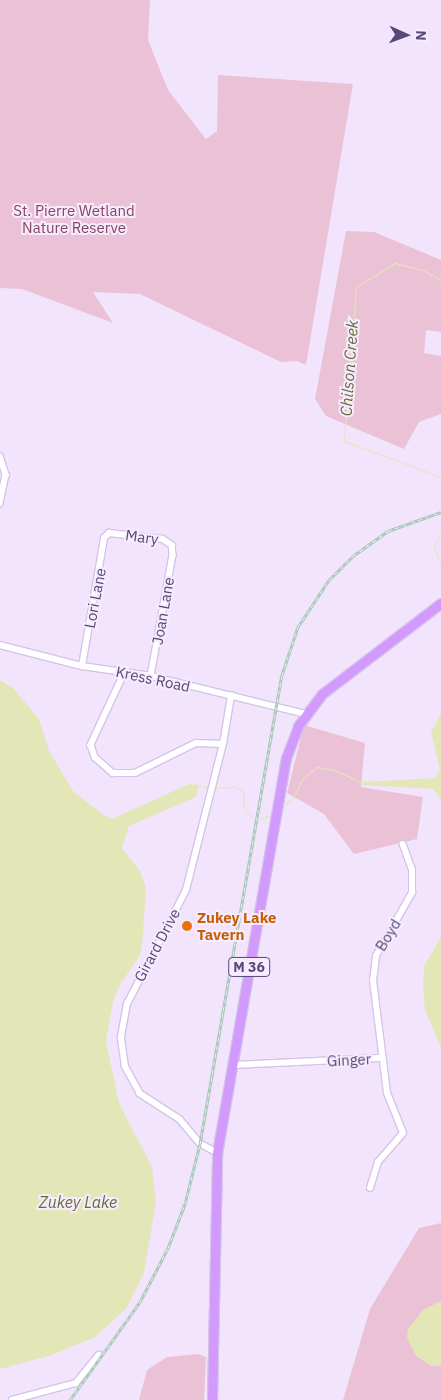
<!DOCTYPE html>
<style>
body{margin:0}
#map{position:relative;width:441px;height:1400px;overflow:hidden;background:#f2e4fd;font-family:"IBM Plex Sans",sans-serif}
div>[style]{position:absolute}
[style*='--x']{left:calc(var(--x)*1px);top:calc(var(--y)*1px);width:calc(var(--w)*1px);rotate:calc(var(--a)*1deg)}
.green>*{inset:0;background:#ebc2d5}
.water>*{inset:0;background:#e3e7b8}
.stream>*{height:1px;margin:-0.5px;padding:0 0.5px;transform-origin:0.5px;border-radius:0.5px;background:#e3e7b8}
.roads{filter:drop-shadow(1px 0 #d3c4e7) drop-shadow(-1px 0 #d3c4e7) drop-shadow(0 1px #d3c4e7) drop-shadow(0 -1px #d3c4e7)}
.minor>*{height:5.5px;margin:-2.75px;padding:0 2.75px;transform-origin:2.75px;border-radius:2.75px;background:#fff}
.primary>*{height:9px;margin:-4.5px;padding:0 4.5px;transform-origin:4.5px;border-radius:4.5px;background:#d39afd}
.rail>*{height:3px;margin-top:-1.5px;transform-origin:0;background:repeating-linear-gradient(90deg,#f6ebff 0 4px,#a2c7b4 0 8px);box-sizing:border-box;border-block:1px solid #a2c7b4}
.dots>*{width:14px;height:14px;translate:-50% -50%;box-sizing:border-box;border:2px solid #f6ebff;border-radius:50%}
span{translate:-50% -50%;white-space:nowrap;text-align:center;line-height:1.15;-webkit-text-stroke:4px #f6ebff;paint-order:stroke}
.shield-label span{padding:1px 4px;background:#f6ebff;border:1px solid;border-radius:4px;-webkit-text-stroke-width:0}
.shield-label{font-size:14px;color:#564976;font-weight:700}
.park-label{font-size:15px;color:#88455d}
.street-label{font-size:15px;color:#564976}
.food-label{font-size:15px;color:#c56008;font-weight:700}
.left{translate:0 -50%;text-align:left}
.water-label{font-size:16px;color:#676d36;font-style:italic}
.north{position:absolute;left:381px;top:10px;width:50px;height:50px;-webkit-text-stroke:4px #f6ebff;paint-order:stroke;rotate:92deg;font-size:14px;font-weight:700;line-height:20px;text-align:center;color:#564976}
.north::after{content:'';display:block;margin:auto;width:18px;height:22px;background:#564976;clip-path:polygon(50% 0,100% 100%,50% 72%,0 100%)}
</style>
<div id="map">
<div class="green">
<div style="clip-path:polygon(0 0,150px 0,148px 40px,168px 90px,206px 139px,217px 131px,218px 75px,353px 84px,306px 365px,297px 361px,281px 362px,140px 294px,93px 292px,113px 323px,22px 289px,0 288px)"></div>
<div style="clip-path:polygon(346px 231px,374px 232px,441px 260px,441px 332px,426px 330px,424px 353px,441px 356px,441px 414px,419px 422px,404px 449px,326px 416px,315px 399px)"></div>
<div style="clip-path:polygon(304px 725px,365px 743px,361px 787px,423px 797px,417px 839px,354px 854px,324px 814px,287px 793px)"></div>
<div style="clip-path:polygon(441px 1223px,441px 1400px,343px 1400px,370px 1309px,419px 1228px)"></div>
<div style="clip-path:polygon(198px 1354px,206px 1357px,204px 1400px,139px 1400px,147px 1370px,167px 1357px)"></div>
</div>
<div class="water">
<div style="clip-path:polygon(0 680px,13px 688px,39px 719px,49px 751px,73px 791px,101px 813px,112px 819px,189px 784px,199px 785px,196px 797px,129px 826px,122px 848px,140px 871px,146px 887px,143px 935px,140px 955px,120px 985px,113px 1002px,106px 1041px,119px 1103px,152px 1167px,156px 1202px,144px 1273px,126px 1309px,95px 1337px,52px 1355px,0 1369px)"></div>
<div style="clip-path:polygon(441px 714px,441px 799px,433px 789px,363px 785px,360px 782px,436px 778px,440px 769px,431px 732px)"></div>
<div style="clip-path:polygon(441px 937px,441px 1047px,425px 1010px,423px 986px,424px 966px)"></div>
<div style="clip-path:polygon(441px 1301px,441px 1366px,432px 1366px,416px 1356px,407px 1337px,408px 1329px,423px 1310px)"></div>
</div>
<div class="stream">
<div style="--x:441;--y:280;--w:21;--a:-151"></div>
<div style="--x:423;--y:270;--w:29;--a:-166"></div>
<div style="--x:395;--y:263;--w:46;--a:148.4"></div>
<div style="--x:356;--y:287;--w:154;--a:94.5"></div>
<div style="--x:344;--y:441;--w:103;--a:20.4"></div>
<div style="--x:441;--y:532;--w:17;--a:115"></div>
<div style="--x:434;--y:547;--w:19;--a:69"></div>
<div style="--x:199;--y:785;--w:9;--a:13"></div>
<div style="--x:214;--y:788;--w:21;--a:-3"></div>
<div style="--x:235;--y:787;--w:9;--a:27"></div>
<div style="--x:243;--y:791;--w:18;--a:87"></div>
<div style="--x:244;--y:809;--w:11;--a:45"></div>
<div style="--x:281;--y:808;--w:16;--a:-40"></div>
<div style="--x:293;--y:798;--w:19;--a:-65"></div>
<div style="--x:301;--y:781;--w:21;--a:-43"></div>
<div style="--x:316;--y:767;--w:19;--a:9"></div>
<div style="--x:335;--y:770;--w:28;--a:26"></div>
<div style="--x:260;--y:819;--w:11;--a:-22"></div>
</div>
<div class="roads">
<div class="minor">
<div style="--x:0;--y:456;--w:20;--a:72"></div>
<div style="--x:6;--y:475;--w:29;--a:102"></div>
<div style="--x:0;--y:645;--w:85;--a:14.4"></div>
<div style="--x:82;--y:666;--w:70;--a:8.2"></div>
<div style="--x:151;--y:676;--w:160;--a:13.8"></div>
<div style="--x:82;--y:666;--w:130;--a:-80.2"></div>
<div style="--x:104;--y:538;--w:7;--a:-45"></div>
<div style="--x:109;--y:533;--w:54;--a:6.3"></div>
<div style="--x:163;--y:539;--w:11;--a:34"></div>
<div style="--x:172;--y:545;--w:10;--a:84"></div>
<div style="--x:173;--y:555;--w:123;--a:100.3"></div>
<div style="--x:125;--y:672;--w:81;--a:115"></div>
<div style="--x:91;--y:745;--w:13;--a:72"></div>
<div style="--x:95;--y:757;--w:24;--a:42"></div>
<div style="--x:113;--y:773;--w:22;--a:0"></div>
<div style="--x:135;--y:773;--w:68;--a:-26.2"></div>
<div style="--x:196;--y:743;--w:27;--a:2"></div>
<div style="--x:232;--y:1065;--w:149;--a:-2.7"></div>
<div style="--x:217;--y:1153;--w:19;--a:-152"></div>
<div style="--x:200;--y:1144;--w:31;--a:-130"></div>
<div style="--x:180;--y:1120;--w:48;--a:-147"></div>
<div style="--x:140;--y:1094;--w:31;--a:-119"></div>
<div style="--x:125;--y:1067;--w:30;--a:-98"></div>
<div style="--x:121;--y:1037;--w:34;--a:-80"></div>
<div style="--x:127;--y:1004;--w:128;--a:-62.6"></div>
<div style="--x:186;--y:890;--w:151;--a:-75.8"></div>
<div style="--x:223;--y:744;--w:49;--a:-80.5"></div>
<div style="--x:370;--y:1188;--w:27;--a:-73"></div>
<div style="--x:378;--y:1162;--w:38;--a:-49"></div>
<div style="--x:403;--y:1133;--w:43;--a:-111.8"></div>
<div style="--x:387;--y:1093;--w:113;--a:-97.1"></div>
<div style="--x:373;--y:981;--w:25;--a:-83"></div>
<div style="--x:376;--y:956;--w:73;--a:-60.3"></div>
<div style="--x:412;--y:893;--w:23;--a:-90"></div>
<div style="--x:412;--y:870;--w:27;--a:-110"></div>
<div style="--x:12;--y:1400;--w:66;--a:-14.9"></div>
<div style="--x:76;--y:1383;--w:36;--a:-51"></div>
</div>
<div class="primary">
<div style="--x:212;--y:1400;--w:247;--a:-88.8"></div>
<div style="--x:217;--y:1153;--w:401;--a:-80.1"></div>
<div style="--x:286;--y:758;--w:34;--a:-69"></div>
<div style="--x:298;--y:726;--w:40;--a:-53"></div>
<div style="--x:322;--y:694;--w:150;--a:-37.4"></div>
</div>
</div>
<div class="rail">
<div style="--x:70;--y:1400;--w:120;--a:-54.5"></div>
<div style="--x:140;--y:1302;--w:61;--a:-62.6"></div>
<div style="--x:168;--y:1248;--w:47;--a:-68.9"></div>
<div style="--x:185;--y:1204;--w:62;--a:-76"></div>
<div style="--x:200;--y:1144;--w:476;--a:-80.1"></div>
<div style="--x:282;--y:675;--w:51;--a:-71.6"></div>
<div style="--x:298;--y:627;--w:56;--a:-56.6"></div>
<div style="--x:329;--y:580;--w:34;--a:-45"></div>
<div style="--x:353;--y:556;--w:43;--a:-35.5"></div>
<div style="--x:388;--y:531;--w:56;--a:-19.7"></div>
</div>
<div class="dots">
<div style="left:187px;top:926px;background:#e8710a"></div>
</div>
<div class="shield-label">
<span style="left:249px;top:967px">M 36</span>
</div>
<div class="park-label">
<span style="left:74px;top:219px">St. Pierre Wetland<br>Nature Reserve</span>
</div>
<div class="street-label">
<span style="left:142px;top:537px;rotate:8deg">Mary</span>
<span style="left:95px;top:598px;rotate:-79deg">Lori Lane</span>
<span style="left:163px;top:611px;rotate:-80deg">Joan Lane</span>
<span style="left:153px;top:679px;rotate:12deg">Kress Road</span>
<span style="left:388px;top:935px;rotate:-59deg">Boyd</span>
<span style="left:157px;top:945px;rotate:-62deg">Girard Drive</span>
<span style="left:349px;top:1060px;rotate:-3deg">Ginger</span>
</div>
<div class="food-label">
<span class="left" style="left:197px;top:926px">Zukey Lake<br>Tavern</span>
</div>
<div class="water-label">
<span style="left:349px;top:368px;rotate:-86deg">Chilson Creek</span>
<span style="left:78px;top:1202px">Zukey Lake</span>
</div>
<div class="north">N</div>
</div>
